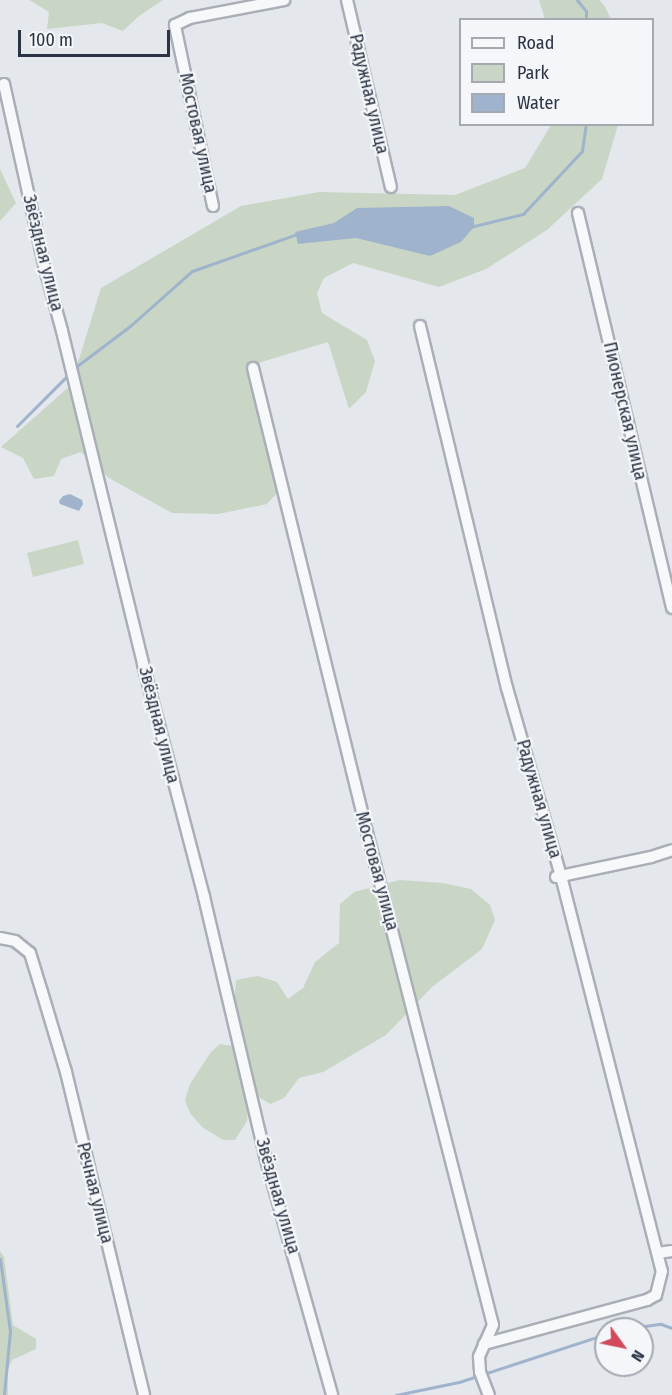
<!DOCTYPE html>
<meta charset="utf-8">
<style>
body{margin:0}
#map{position:relative;width:672px;height:1395px;overflow:hidden;background:#e4e7ec;font-family:"Fira Sans Condensed",sans-serif}
div>[style]{position:absolute}
[style*='--x']{left:calc(var(--x)*1px);top:calc(var(--y)*1px);width:calc(var(--w)*1px);rotate:calc(var(--a)*1deg)}
.green>*{inset:0;background:#c9d6c5}
.water>*{inset:0;background:#9fb4cc}
.stream>*{height:3px;margin:-1.5px;padding:0 1.5px;transform-origin:1.5px;border-radius:1.5px;background:#9fb4cc}
.roads{filter:drop-shadow(2px 0 #a9aeb7) drop-shadow(-2px 0 #a9aeb7) drop-shadow(0 2px #a9aeb7) drop-shadow(0 -2px #a9aeb7)}
.street>*{height:10px;margin:-5px;padding:0 5px;transform-origin:5px;border-radius:5px;background:#f7f8fa}
span{translate:-50% -50%;white-space:nowrap;text-align:center;line-height:1.15;-webkit-text-stroke:4.5px #f4f6f9;paint-order:stroke}
.street-label{font-size:18px;color:#2b3445}
.legend{position:absolute;left:459px;top:18px;width:195px;height:108px;box-sizing:border-box;background:#f4f6f9;border:2px solid #a4a8b1;margin:0;padding:8px 10px;list-style:none;font-size:18px;color:#2b3445}
.legend li{display:flex;align-items:center;gap:12px;height:30px}
.legend b{width:30px;border:2px solid #a4a8b1}
.north{position:absolute;left:594px;top:1317px;width:60px;height:60px;box-sizing:border-box;background:#f4f6f9;border:2px solid #a4a8b1;border-radius:50%;rotate:123deg;font-size:16px;font-weight:700;line-height:24px;text-align:center;color:#2b3445}
.north::after{content:'';display:block;margin:auto;width:21px;height:27px;background:#d1495b;clip-path:polygon(50% 0,100% 100%,50% 72%,0 100%)}
.scale{position:absolute;left:18px;top:30px;width:152px;height:27px;box-sizing:border-box;border:3px solid #2b3445;border-top:0;padding-left:8px;font-size:18px;line-height:21px;white-space:nowrap;color:#2b3445;-webkit-text-stroke:4px #f4f6f9;paint-order:stroke}
</style>
<div id="map">
<div class="green">
<div style="clip-path:polygon(29px 0,163px 0,139px 16px,123px 31px,102px 23px,47px 29px,49px 12px)"></div>
<div style="clip-path:polygon(539px 0,599px 0,604px 5px,611px 19px,545px 19px)"></div>
<div style="clip-path:polygon(551px 125px,618px 125px,602px 179px,547px 230px,486px 269px,439px 287px,353px 263px,324px 278px,317px 293px,322px 313px,367px 340px,375px 361px,366px 392px,349px 409px,328px 342px,258px 363px,286px 483px,267px 504px,218px 514px,172px 513px,109px 478px,81px 452px,61px 459px,54px 476px,34px 479px,23px 458px,1px 447px,71px 385px,101px 288px,241px 206px,319px 192px,455px 195px,525px 168px)"></div>
<div style="clip-path:polygon(0 169px,16px 203px,0 221px)"></div>
<div style="clip-path:polygon(78px 540px,84px 564px,33px 577px,27px 553px)"></div>
<div style="clip-path:polygon(400px 880px,443px 883px,471px 889px,490px 905px,495px 920px,482px 949px,432px 987px,386px 1035px,323px 1072px,299px 1078px,284px 1098px,270px 1104px,257px 1096px,234px 1006px,236px 980px,258px 976px,277px 982px,288px 999px,303px 988px,315px 962px,339px 943px,340px 904px,354px 892px)"></div>
<div style="clip-path:polygon(220px 1044px,232px 1046px,248px 1102px,247px 1121px,235px 1140px,223px 1140px,202px 1127px,190px 1113px,185px 1100px,190px 1084px,211px 1052px)"></div>
<div style="clip-path:polygon(0 1251px,4px 1257px,13px 1325px,36px 1339px,36px 1349px,12px 1360px,7px 1372px,8px 1395px,0 1395px)"></div>
</div>
<div class="water">
<div style="clip-path:polygon(449px 206px,474px 218px,474px 227px,461px 242px,430px 256px,356px 238px,298px 244px,295px 232px,334px 223px,357px 208px)"></div>
<div style="clip-path:polygon(70px 494px,82px 500px,83px 504px,79px 511px,60px 504px,59px 501px,63px 496px)"></div>
</div>
<div class="stream">
<div style="--x:577;--y:0;--w:14;--a:51"></div>
<div style="--x:586;--y:11;--w:9;--a:90"></div>
<div style="--x:470;--y:227;--w:55;--a:-13.8"></div>
<div style="--x:523;--y:214;--w:86;--a:-46.9"></div>
<div style="--x:582;--y:151;--w:27;--a:-82"></div>
<div style="--x:73;--y:369;--w:71;--a:-37"></div>
<div style="--x:130;--y:326;--w:83;--a:-41.6"></div>
<div style="--x:192;--y:271;--w:111;--a:-19.4"></div>
<div style="--x:17;--y:426;--w:74;--a:-45"></div>
<div style="--x:0;--y:1259;--w:73;--a:82.1"></div>
<div style="--x:10;--y:1331;--w:64;--a:95.4"></div>
<div style="--x:624;--y:1329;--w:37;--a:-8"></div>
<div style="--x:661;--y:1324;--w:12;--a:20"></div>
<div style="--x:396;--y:1395;--w:64;--a:-11.7"></div>
<div style="--x:459;--y:1382;--w:155;--a:-18.1"></div>
</div>
<div class="roads">
<div class="street">
<div style="--x:347;--y:0;--w:192;--a:76.8"></div>
<div style="--x:4;--y:84;--w:185;--a:77.5"></div>
<div style="--x:44;--y:265;--w:68;--a:74.7"></div>
<div style="--x:62;--y:331;--w:343;--a:76.3"></div>
<div style="--x:143;--y:664;--w:241;--a:75.3"></div>
<div style="--x:204;--y:897;--w:266;--a:76.7"></div>
<div style="--x:265;--y:1156;--w:248;--a:74.3"></div>
<div style="--x:213;--y:206;--w:185;--a:-101.9"></div>
<div style="--x:175;--y:25;--w:17;--a:-25"></div>
<div style="--x:190;--y:18;--w:96;--a:-10.8"></div>
<div style="--x:578;--y:213;--w:406;--a:76.6"></div>
<div style="--x:420;--y:326;--w:372;--a:76.5"></div>
<div style="--x:507;--y:688;--w:196;--a:74"></div>
<div style="--x:561;--y:876;--w:408;--a:75.7"></div>
<div style="--x:662;--y:1271;--w:25;--a:104"></div>
<div style="--x:656;--y:1295;--w:10;--a:151"></div>
<div style="--x:647;--y:1300;--w:169;--a:164.9"></div>
<div style="--x:253;--y:368;--w:458;--a:76.2"></div>
<div style="--x:362;--y:813;--w:528;--a:75.65"></div>
<div style="--x:493;--y:1325;--w:35;--a:114"></div>
<div style="--x:479;--y:1357;--w:15;--a:86"></div>
<div style="--x:480;--y:1372;--w:25;--a:69"></div>
<div style="--x:556;--y:877;--w:97;--a:-11.9"></div>
<div style="--x:651;--y:857;--w:22;--a:-18"></div>
<div style="--x:0;--y:938;--w:15;--a:11"></div>
<div style="--x:15;--y:941;--w:19;--a:39"></div>
<div style="--x:30;--y:953;--w:41;--a:72.9"></div>
<div style="--x:42;--y:992;--w:84;--a:73.3"></div>
<div style="--x:66;--y:1072;--w:332;--a:76.4"></div>
<div style="--x:658;--y:1253;--w:14;--a:-8"></div>
</div>
</div>
<div class="street-label">
<span style="left:369px;top:94px;rotate:77deg">Радужная улица</span>
<span style="left:198px;top:133px;rotate:78deg">Мостовая улица</span>
<span style="left:43px;top:253px;rotate:76deg">Звёздная улица</span>
<span style="left:625px;top:411px;rotate:77deg">Пионерская улица</span>
<span style="left:159px;top:725px;rotate:76deg">Звёздная улица</span>
<span style="left:539px;top:799px;rotate:74deg">Радужная улица</span>
<span style="left:377px;top:871px;rotate:75deg">Мостовая улица</span>
<span style="left:95px;top:1193px;rotate:76deg">Речная улица</span>
<span style="left:278px;top:1196px;rotate:74deg">Звёздная улица</span>
</div>
<ul class="legend">
<li><b style="height:8px;background:#f7f8fa"></b>Road</li>
<li><b style="height:16px;background:#c9d6c5"></b>Park</li>
<li><b style="height:16px;background:#9fb4cc"></b>Water</li>
</ul>
<div class="north">N</div>
<div class="scale">100 m</div>
</div>
